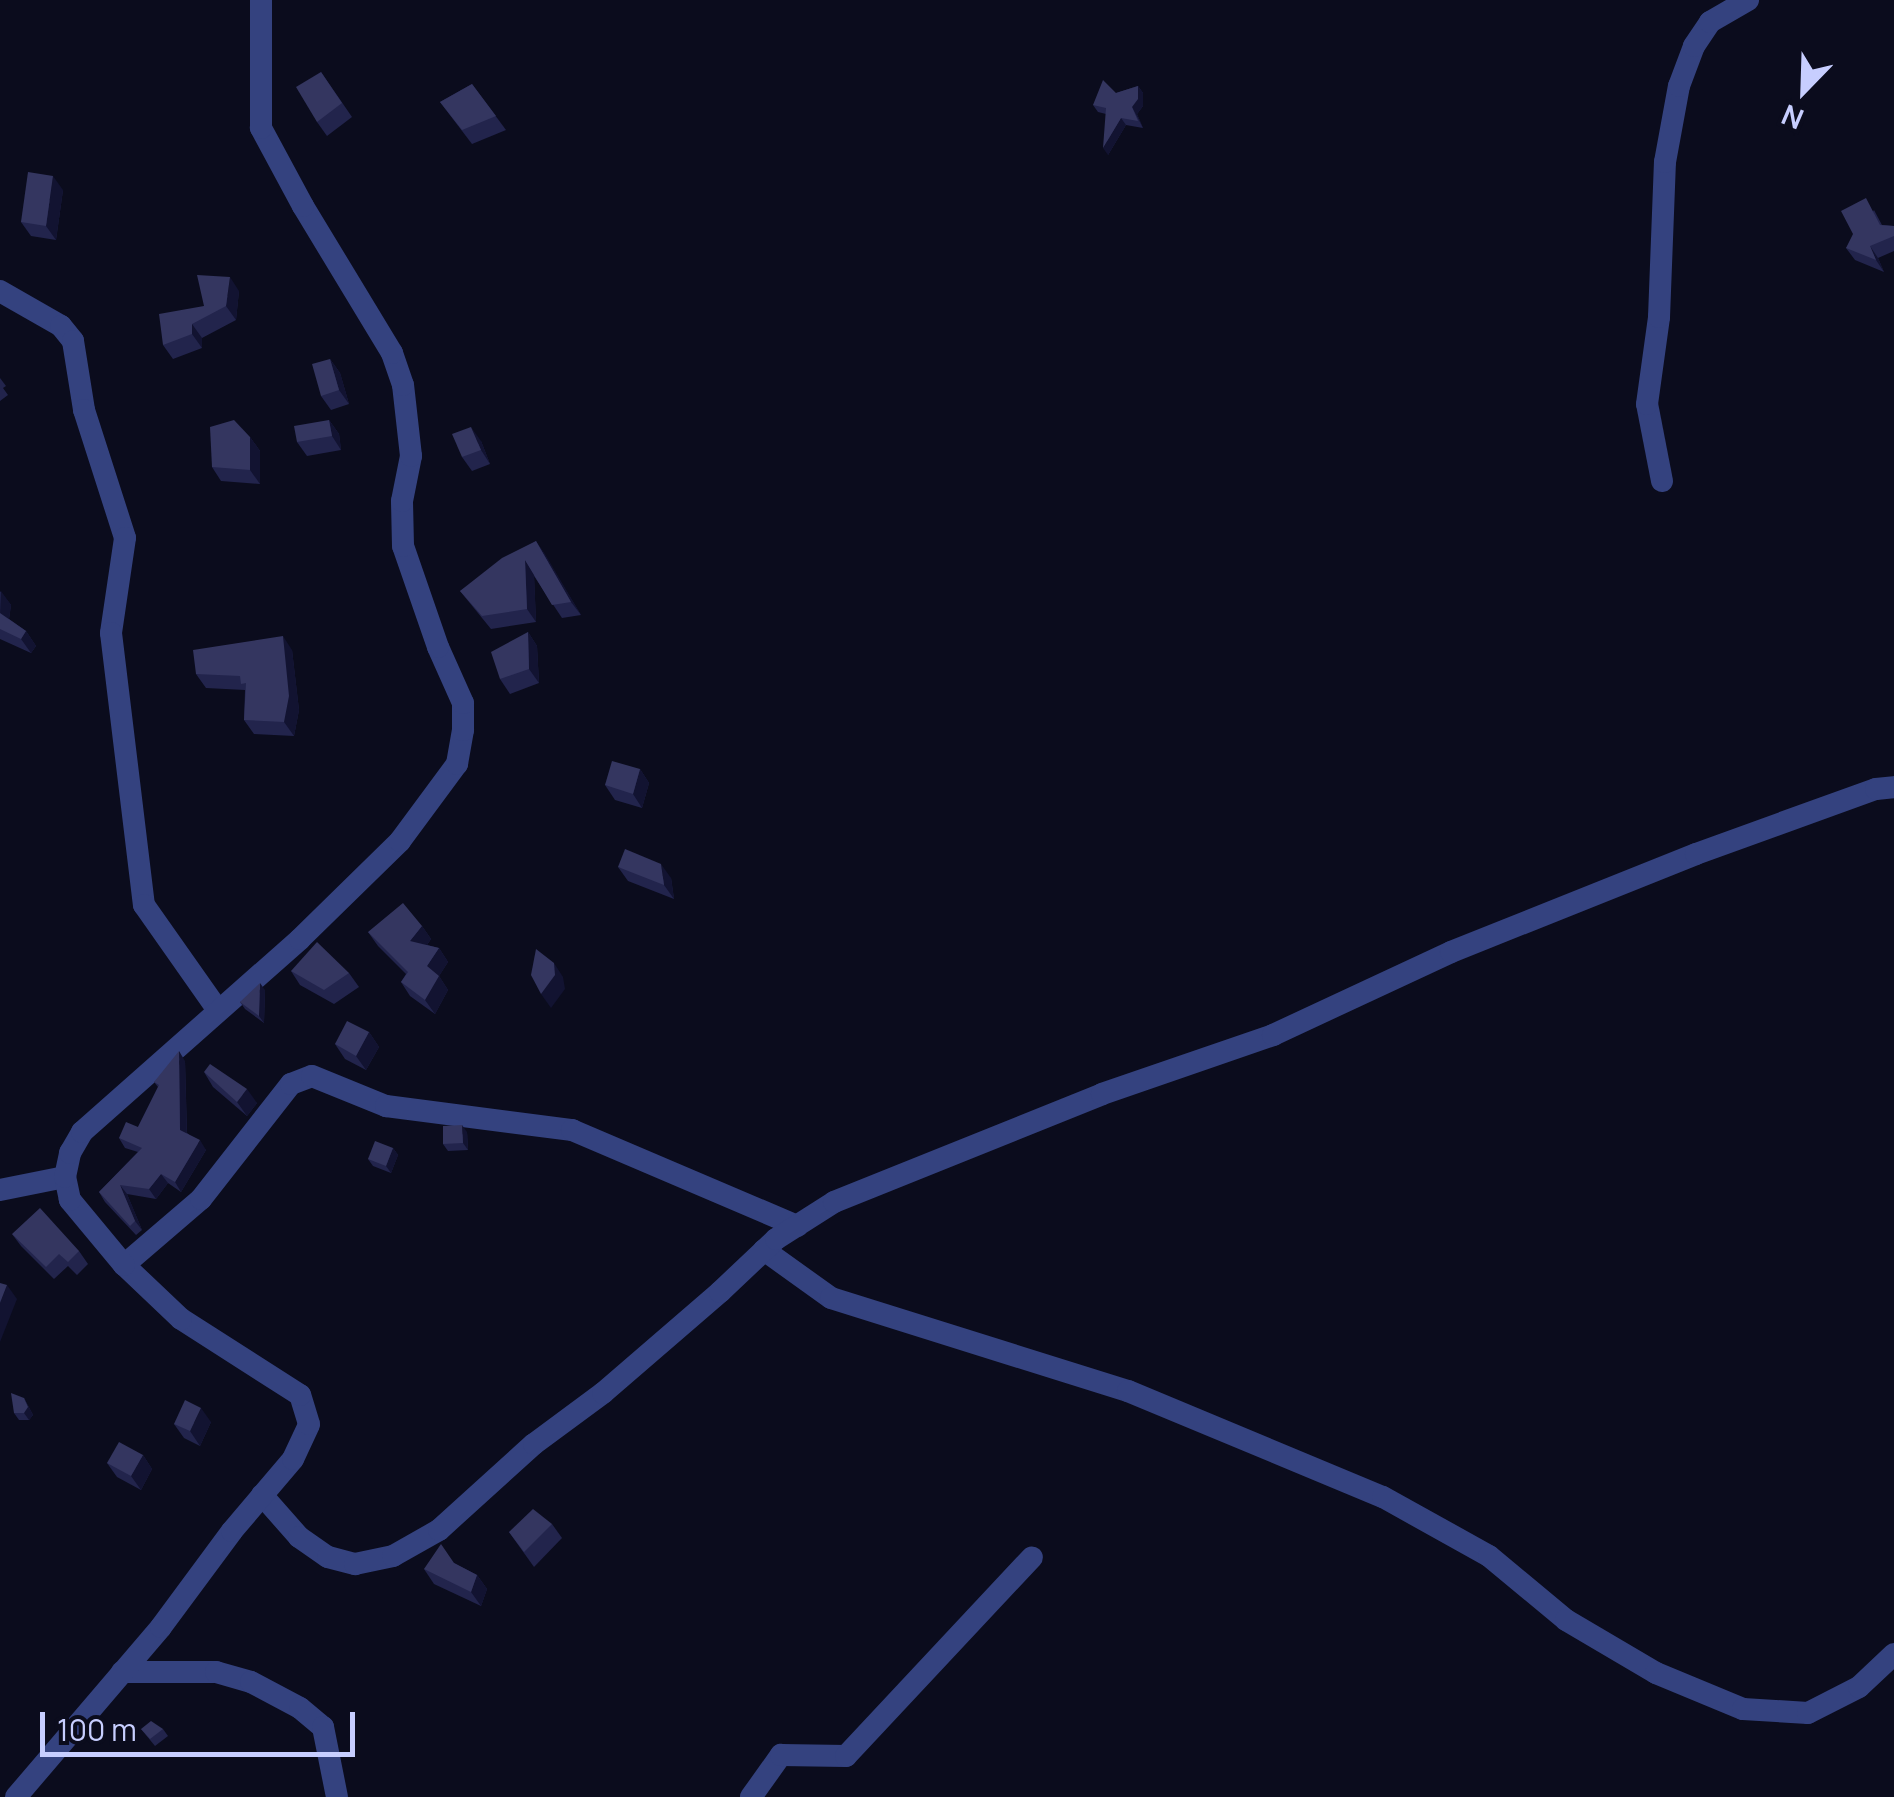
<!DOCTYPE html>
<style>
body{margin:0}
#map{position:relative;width:1894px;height:1797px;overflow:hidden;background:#0b0c1d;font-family:Manrope,sans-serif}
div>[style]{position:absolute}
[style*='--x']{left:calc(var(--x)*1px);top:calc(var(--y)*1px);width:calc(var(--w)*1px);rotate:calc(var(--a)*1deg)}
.minor>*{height:22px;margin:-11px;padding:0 11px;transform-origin:11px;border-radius:11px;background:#34427f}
.wall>*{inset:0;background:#22244c}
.shaded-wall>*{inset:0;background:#121331}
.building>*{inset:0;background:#343660}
span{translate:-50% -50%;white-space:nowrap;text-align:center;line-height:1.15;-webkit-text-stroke:10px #0b0c1d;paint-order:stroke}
.north{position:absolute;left:1754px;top:40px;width:100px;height:100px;-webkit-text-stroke:8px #0b0c1d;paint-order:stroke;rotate:203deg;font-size:28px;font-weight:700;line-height:40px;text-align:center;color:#c7ceff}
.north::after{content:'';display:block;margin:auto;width:35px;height:45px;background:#c7ceff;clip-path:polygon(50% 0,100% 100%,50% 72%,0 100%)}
.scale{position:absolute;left:40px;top:1712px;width:315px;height:45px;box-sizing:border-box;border:5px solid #c7ceff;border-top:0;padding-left:12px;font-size:30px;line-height:35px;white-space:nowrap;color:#c7ceff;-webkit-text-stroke:8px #0b0c1d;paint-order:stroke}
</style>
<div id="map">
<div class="minor">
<div style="--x:0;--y:291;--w:70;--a:29.8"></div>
<div style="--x:61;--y:326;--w:19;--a:51"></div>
<div style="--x:73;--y:341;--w:70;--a:80.9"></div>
<div style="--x:84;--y:410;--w:134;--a:72.2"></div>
<div style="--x:125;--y:538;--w:96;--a:98.4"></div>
<div style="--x:111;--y:633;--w:274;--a:83.1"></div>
<div style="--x:144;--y:905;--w:127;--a:54.9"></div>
<div style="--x:1662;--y:481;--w:78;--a:-101"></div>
<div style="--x:1647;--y:404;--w:88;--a:-82.1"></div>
<div style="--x:1659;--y:317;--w:155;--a:-87.8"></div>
<div style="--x:1665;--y:162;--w:77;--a:-79.6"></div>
<div style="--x:1679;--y:86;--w:43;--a:-69.4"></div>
<div style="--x:1694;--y:46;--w:29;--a:-56"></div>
<div style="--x:1710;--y:22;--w:44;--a:-30.1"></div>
<div style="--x:0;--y:1190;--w:66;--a:-11.3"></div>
<div style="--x:764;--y:1250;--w:82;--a:35.6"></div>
<div style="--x:831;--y:1298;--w:311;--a:17.4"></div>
<div style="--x:1128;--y:1391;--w:276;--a:22.6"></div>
<div style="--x:1383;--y:1497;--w:121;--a:29.1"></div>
<div style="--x:1489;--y:1556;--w:100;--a:39.7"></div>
<div style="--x:1566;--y:1620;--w:104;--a:30.5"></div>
<div style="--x:1656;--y:1673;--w:94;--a:22.5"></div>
<div style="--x:1743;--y:1709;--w:65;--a:3.5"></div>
<div style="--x:1808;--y:1713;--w:57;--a:-27"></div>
<div style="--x:1859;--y:1687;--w:48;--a:-43.3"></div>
<div style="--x:124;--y:1265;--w:101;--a:-40.6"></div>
<div style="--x:201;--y:1199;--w:146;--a:-52"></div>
<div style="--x:291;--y:1084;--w:22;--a:-21"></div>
<div style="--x:312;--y:1076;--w:80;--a:22.1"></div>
<div style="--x:386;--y:1106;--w:188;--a:7.4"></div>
<div style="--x:572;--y:1130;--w:245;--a:23.1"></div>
<div style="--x:262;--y:1495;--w:56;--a:48.6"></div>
<div style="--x:299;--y:1537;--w:35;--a:35"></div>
<div style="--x:328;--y:1557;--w:28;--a:15"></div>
<div style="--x:355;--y:1564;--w:39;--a:-12"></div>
<div style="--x:393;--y:1556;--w:53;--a:-29.5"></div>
<div style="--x:439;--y:1530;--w:128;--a:-42.2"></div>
<div style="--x:534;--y:1444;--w:86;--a:-36.5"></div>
<div style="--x:603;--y:1393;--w:155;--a:-40.8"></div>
<div style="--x:720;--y:1292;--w:77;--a:-43.4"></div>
<div style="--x:776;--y:1239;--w:69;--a:-32.5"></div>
<div style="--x:834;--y:1202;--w:289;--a:-21.9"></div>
<div style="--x:1102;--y:1094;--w:181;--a:-19"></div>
<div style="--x:1273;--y:1035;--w:196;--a:-25"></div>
<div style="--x:1451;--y:952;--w:264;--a:-21.8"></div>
<div style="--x:1696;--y:854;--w:191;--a:-19.9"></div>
<div style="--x:1876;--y:789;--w:18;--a:-6"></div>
<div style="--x:122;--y:1672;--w:94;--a:0"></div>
<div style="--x:216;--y:1672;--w:36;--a:16"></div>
<div style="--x:251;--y:1682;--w:55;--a:28"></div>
<div style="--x:300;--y:1708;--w:30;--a:40"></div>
<div style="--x:323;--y:1727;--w:71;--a:78.7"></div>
<div style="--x:16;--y:1797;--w:223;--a:-49.5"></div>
<div style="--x:161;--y:1627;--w:119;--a:-53.5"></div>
<div style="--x:232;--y:1531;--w:94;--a:-49.7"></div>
<div style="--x:293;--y:1459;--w:38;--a:-65"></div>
<div style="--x:309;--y:1424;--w:30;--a:-107"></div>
<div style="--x:300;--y:1395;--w:141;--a:-147.4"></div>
<div style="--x:181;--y:1319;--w:79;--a:-136.5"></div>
<div style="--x:124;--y:1265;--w:85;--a:-129.7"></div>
<div style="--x:70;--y:1200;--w:24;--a:-102"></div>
<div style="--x:65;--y:1177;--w:25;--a:-78"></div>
<div style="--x:70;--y:1153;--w:24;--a:-60"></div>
<div style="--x:82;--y:1132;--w:291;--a:-41.5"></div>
<div style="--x:300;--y:939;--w:140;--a:-44.4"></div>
<div style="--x:400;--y:841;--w:96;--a:-53.5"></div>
<div style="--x:457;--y:764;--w:35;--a:-80"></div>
<div style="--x:463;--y:730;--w:27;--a:-90"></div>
<div style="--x:463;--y:703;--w:61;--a:-114.1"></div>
<div style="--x:438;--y:647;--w:107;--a:-109.1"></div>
<div style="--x:403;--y:546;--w:45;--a:-91.3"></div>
<div style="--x:402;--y:501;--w:46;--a:-78.7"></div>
<div style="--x:411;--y:456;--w:71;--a:-96.4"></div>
<div style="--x:403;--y:385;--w:34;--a:-109"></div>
<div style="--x:392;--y:353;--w:172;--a:-121.2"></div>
<div style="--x:303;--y:206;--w:89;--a:-118.3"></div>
<div style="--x:261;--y:128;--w:128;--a:-90"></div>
<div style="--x:751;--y:1797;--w:52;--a:-54.5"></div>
<div style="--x:781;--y:1755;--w:65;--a:0.9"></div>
<div style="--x:846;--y:1756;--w:272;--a:-46.9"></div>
</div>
<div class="wall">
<div style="clip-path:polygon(321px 72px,352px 117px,327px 136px,317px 122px)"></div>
<div style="clip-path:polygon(472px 84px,506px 130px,472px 144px,440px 102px)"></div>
<div style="clip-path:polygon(1138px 86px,1143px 93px,1143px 106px,1137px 114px,1143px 128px,1126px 125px,1108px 155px,1106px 114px,1098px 112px,1093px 105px,1116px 93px)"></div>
<div style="clip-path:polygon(63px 190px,56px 240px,31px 236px,21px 222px)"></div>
<div style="clip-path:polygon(1874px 210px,1882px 225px,1894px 226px,1894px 251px,1878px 258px,1884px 272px,1855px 260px,1846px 248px)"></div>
<div style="clip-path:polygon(239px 291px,236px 320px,202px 338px,202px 348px,173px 359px,163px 345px,204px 306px)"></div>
<div style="clip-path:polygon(330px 359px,340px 373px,349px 404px,331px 410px,321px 396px)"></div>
<div style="clip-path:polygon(0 378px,6px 386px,3px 388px,8px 395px,0 401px)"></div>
<div style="clip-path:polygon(329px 420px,339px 434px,341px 450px,307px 456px,297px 442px)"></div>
<div style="clip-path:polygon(250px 437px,260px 451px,260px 484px,221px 481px,212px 467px)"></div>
<div style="clip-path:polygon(481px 441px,490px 464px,472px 471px,462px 457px)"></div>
<div style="clip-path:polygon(536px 541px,581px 615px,562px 618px,534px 576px,536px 622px,491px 629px,460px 591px)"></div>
<div style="clip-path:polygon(0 591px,11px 605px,9px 619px,26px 631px,36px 646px,31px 653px,0 639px)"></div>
<div style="clip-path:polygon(528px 632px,537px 646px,539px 683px,510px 694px,500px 679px)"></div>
<div style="clip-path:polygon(292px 650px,299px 710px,294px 736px,254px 734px,244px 720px,245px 690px,206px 688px,196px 674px)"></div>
<div style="clip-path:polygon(640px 769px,649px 783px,642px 808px,615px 800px,605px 785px)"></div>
<div style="clip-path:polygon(618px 867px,671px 878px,674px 899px,628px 881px)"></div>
<div style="clip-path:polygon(422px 926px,431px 939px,427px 945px,439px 948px,448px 962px,439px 976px,448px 990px,435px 1014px,410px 996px,401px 982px,406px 974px,378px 946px,368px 932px)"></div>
<div style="clip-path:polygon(291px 971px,349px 973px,359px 987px,334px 1004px,300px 985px)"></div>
<div style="clip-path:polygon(265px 990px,264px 1023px,245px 1009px,240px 1002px)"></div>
<div style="clip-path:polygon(369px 1032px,379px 1047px,366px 1070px,345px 1059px,335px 1044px)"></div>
<div style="clip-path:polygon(185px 1061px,187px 1133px,206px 1150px,181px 1192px,168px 1183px,156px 1199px,127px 1194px,142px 1230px,136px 1235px,105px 1202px,99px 1192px,138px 1152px,125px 1148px,119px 1138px,138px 1127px,158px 1087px,154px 1082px)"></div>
<div style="clip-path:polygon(204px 1072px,257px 1103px,247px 1116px,213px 1087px)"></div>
<div style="clip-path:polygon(467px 1132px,468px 1150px,448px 1151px,443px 1144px)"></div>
<div style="clip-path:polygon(393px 1148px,398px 1155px,391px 1173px,373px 1166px,368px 1159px)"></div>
<div style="clip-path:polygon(12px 1234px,79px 1251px,88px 1264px,77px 1275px,68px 1266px,54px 1279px,21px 1246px)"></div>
<div style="clip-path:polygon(24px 1398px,33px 1415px,29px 1420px,19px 1420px,14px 1413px)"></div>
<div style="clip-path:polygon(211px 1422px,200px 1446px,184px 1438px,174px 1424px)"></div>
<div style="clip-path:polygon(143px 1455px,152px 1469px,141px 1490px,117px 1477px,107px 1463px)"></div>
<div style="clip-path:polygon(552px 1524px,562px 1538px,534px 1567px,509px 1532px)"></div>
<div style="clip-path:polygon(454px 1563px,477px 1575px,487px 1589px,481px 1606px,434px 1584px,424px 1569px)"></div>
<div style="clip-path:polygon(141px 1729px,163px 1729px,168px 1736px,155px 1746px)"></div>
</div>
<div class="shaded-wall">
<div style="clip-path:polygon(1138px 86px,1143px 93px,1143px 106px,1137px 114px,1143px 128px,1132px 107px)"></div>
<div style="clip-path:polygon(1121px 118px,1126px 125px,1108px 155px,1103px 148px)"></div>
<div style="clip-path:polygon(53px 176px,63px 190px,56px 240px,46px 226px)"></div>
<div style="clip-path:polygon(1870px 246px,1878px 258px,1884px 272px,1876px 260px)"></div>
<div style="clip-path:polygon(230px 277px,239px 291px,236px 320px,226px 306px)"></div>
<div style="clip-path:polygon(192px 324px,202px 338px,202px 348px,192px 334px)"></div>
<div style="clip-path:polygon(330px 359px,340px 373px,349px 404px,339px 390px)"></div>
<div style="clip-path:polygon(329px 420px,339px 434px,341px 450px,332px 436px)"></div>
<div style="clip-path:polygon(471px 427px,481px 441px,490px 464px,481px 450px)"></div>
<div style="clip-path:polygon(250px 437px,260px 451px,260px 484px,250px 470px)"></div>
<div style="clip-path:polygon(536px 541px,545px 554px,581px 615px,571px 602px)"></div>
<div style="clip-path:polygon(525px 560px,534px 574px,536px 622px,527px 609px)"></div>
<div style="clip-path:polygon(1px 591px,11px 605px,8px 626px,0 615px)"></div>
<div style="clip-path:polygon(26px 631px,36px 646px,31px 653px,21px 639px)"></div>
<div style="clip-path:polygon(528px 632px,537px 646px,539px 683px,529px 669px)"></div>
<div style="clip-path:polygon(283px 636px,292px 650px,299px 710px,294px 736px,284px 722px)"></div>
<div style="clip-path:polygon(640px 769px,649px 783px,642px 808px,633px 794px)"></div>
<div style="clip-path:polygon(661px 864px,671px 878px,674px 899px,664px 885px)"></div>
<div style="clip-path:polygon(422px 926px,431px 939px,420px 955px,410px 941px)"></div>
<div style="clip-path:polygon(439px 948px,448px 962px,439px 976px,448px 990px,435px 1014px,425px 1000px,427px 966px)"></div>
<div style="clip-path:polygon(554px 963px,563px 977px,565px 989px,551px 1008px,541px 994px)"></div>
<div style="clip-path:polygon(260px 983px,265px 990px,264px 1023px,259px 1016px)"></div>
<div style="clip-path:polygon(369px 1032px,379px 1047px,366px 1070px,356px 1056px)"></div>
<div style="clip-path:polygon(179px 1051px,185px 1061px,187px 1139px,180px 1130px)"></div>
<div style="clip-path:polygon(247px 1089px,257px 1103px,247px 1116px,237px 1102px)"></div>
<div style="clip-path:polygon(462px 1125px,467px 1132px,468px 1150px,463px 1143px)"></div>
<div style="clip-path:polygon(200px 1140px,206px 1150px,181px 1192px,175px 1182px)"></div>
<div style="clip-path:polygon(393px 1148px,398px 1155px,391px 1173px,386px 1166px)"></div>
<div style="clip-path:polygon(161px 1174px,168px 1183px,156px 1199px,149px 1189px)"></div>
<div style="clip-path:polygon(120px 1185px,127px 1194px,142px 1230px,135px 1221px)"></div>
<div style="clip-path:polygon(7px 1285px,17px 1299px,0 1342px,0 1303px)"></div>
<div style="clip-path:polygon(24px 1398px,33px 1415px,29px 1420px,24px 1413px)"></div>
<div style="clip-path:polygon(201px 1408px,211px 1422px,200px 1446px,190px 1431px)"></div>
<div style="clip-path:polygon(143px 1455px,152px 1469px,141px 1490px,131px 1476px)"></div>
<div style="clip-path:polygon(477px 1575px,487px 1589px,481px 1606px,471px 1592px)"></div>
</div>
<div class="building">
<div style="clip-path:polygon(321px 72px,342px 103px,317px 122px,296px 87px)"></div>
<div style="clip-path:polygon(1103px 80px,1116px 93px,1138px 86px,1138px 99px,1132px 107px,1138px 121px,1121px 118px,1103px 148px,1106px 108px,1093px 105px)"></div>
<div style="clip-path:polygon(472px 84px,496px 116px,462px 130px,440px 102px)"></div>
<div style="clip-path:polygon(28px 172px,53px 176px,46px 226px,21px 222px)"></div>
<div style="clip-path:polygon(1866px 198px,1880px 225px,1894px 226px,1894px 236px,1870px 246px,1876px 260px,1846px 248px,1853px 234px,1841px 211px)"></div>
<div style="clip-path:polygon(197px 275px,230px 277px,226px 306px,192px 324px,192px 334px,163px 345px,159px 314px,204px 306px)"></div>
<div style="clip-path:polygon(330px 359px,339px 390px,321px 396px,312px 364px)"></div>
<div style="clip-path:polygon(234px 420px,250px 437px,250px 470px,212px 467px,210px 427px)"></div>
<div style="clip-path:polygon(329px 420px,332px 436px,297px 442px,294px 426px)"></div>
<div style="clip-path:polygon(471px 427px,481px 450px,462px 457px,452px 434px)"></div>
<div style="clip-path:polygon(536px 541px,571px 602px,552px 605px,525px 560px,527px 609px,482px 616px,460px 591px,502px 558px)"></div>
<div style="clip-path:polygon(0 613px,26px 631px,21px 639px,0 629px)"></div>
<div style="clip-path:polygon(528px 632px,529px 669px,500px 679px,491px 652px)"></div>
<div style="clip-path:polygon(283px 636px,289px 696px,284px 722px,244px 720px,246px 683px,241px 684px,240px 676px,196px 674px,193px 650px)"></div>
<div style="clip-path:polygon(612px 761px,640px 769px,633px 794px,605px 785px)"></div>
<div style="clip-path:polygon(625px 849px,661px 864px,664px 885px,618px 867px)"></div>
<div style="clip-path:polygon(403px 903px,422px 926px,410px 941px,439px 948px,427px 966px,439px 976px,425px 1000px,401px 982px,408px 972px,368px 932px)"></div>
<div style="clip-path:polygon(317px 942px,349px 973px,324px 990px,291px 971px)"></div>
<div style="clip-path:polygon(536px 949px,554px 963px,555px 975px,541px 994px,531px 975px)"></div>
<div style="clip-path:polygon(260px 983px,259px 1016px,240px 1002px)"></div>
<div style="clip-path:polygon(347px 1021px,369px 1032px,356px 1056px,335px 1044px)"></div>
<div style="clip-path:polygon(179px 1051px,180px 1130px,200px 1140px,175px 1182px,161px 1174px,149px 1189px,120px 1185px,135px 1221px,130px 1226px,99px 1192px,142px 1148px,119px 1138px,126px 1122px,138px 1127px,159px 1085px,154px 1082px)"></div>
<div style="clip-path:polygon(210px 1064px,247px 1089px,237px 1102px,204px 1072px)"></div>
<div style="clip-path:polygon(462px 1125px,463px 1143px,443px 1144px,443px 1126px)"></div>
<div style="clip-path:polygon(375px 1141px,393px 1148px,386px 1166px,368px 1159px)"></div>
<div style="clip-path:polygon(40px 1208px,79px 1251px,68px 1262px,59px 1254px,46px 1267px,12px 1234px)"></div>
<div style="clip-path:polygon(0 1283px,7px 1285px,0 1303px)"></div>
<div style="clip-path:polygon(11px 1393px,24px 1398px,28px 1407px,24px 1413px,14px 1413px)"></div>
<div style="clip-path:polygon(185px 1400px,201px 1408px,190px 1431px,174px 1424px)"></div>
<div style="clip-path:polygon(119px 1442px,143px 1455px,131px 1476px,107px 1463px)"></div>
<div style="clip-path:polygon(533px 1509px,552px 1524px,524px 1552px,509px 1532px)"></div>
<div style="clip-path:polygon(441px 1544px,454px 1563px,477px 1575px,471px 1592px,424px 1569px)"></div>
<div style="clip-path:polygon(151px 1721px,163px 1729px,150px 1739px,141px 1729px)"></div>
</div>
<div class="north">N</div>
<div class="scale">100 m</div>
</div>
